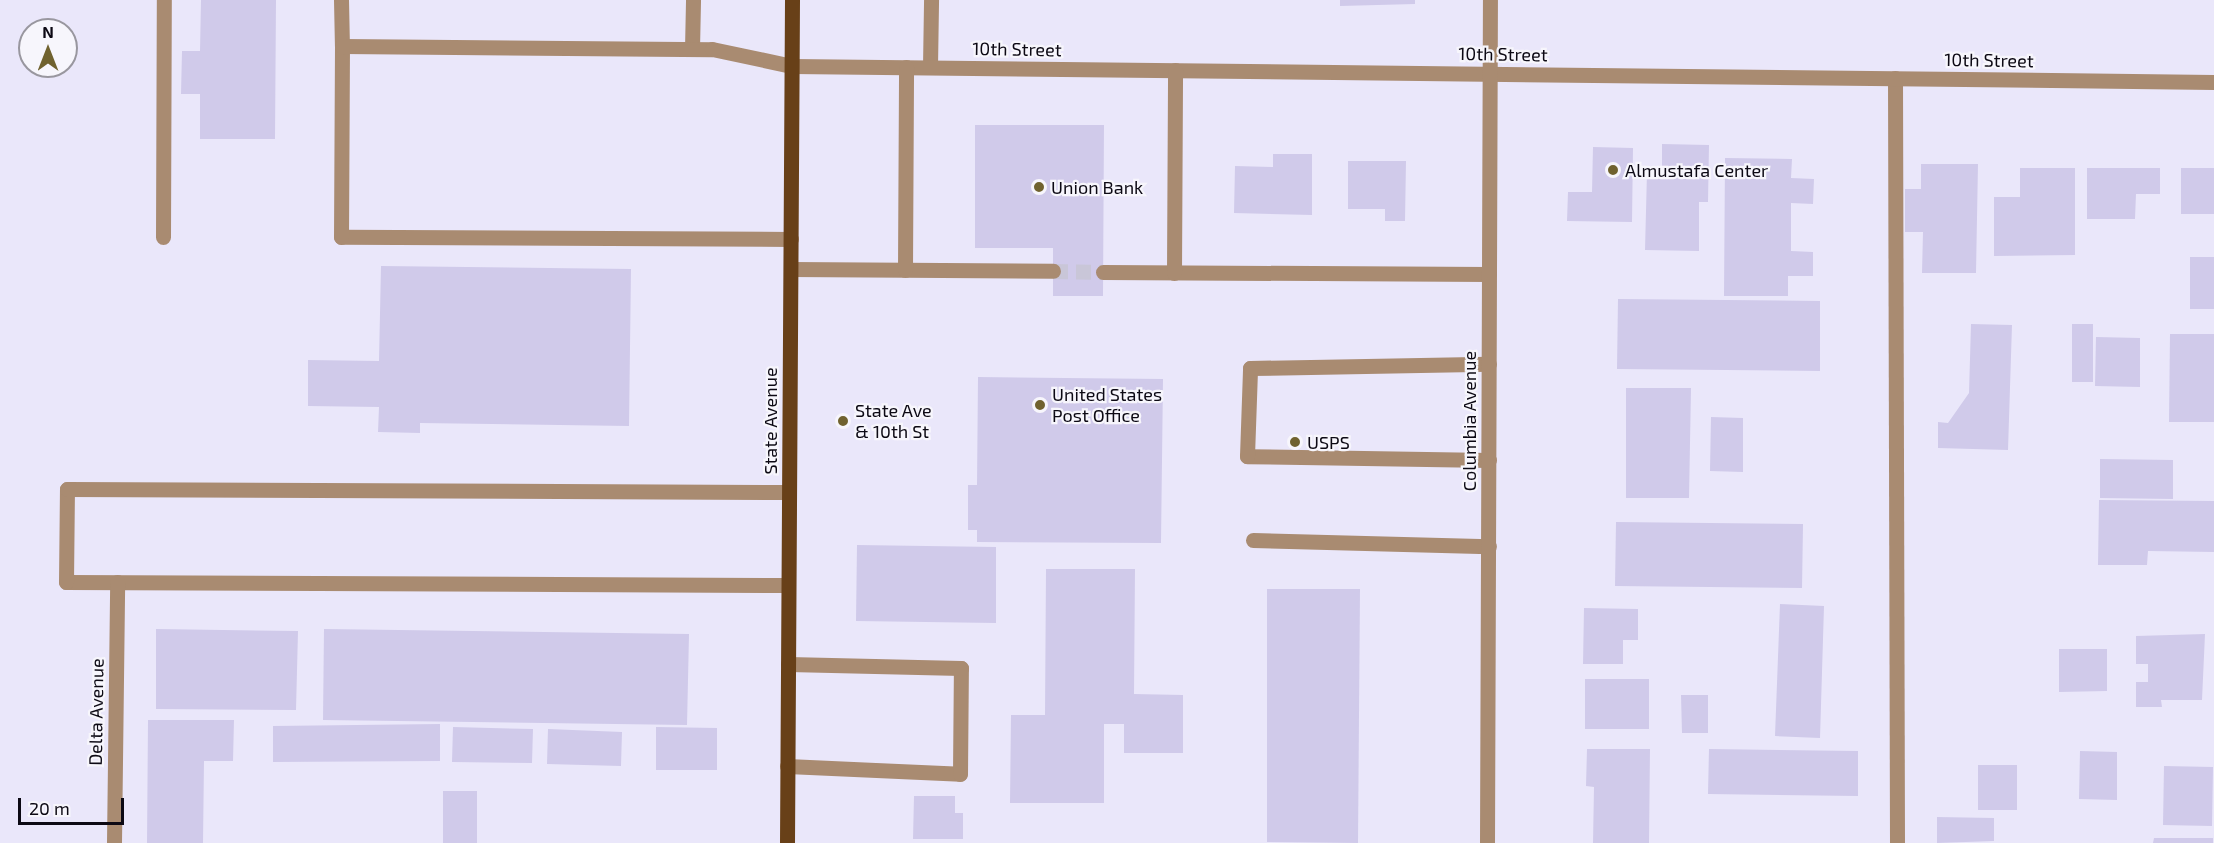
<!DOCTYPE html>
<style>
body{margin:0}
#map{position:relative;width:2214px;height:843px;overflow:hidden;background:#eae7fa;font-family:"Exo 2",sans-serif}
div>[style]{position:absolute}
[style*='--x']{left:calc(var(--x)*1px);top:calc(var(--y)*1px);width:calc(var(--w)*1px);rotate:calc(var(--a)*1deg)}
.building>*{inset:0;background:#d0caea}
.minor-tunnel>*{height:15px;margin-top:-7.5px;transform-origin:0;background:repeating-linear-gradient(90deg,#c9c6d8 0 15px,transparent 0 23px)}
.minor>*{height:15px;margin:-7.5px;padding:0 7.5px;transform-origin:7.5px;border-radius:7.5px;background:#a98b71}
.major>*{height:15px;margin:-7.5px;padding:0 7.5px;transform-origin:7.5px;border-radius:7.5px;background:#684018}
.dots>*{width:16px;height:16px;translate:-50% -50%;box-sizing:border-box;border:3px solid #f7f6fc;border-radius:50%}
span{translate:-50% -50%;white-space:nowrap;text-align:center;line-height:1.15;-webkit-text-stroke:4.5px #f7f6fc;paint-order:stroke}
.street-label{font-size:18px;color:#0c0914}
.poi-label{font-size:18px;color:#0c0914}
.left{translate:0 -50%;text-align:left}
.north{position:absolute;left:18px;top:18px;width:60px;height:60px;box-sizing:border-box;background:#f7f6fc;border:2px solid #99979f;border-radius:50%;rotate:0deg;font-size:16px;font-weight:700;line-height:24px;text-align:center;color:#0c0914}
.north::after{content:'';display:block;margin:auto;width:21px;height:27px;background:#70622f;clip-path:polygon(50% 0,100% 100%,50% 72%,0 100%)}
.scale{position:absolute;left:18px;top:798px;width:106px;height:27px;box-sizing:border-box;border:3px solid #0c0914;border-top:0;padding-left:8px;font-size:18px;line-height:21px;white-space:nowrap;color:#0c0914;-webkit-text-stroke:4px #f7f6fc;paint-order:stroke}
</style>
<div id="map">
<div class="building">
<div style="clip-path:polygon(201px 0,276px 0,275px 139px,200px 139px,200px 94px,181px 94px,182px 51px,200px 51px)"></div>
<div style="clip-path:polygon(1340px 0,1415px 0,1415px 4px,1340px 6px)"></div>
<div style="clip-path:polygon(975px 125px,1104px 125px,1103px 296px,1053px 296px,1053px 248px,975px 248px)"></div>
<div style="clip-path:polygon(1662px 144px,1709px 145px,1708px 202px,1699px 202px,1699px 251px,1645px 250px,1647px 172px,1662px 172px)"></div>
<div style="clip-path:polygon(1593px 147px,1633px 148px,1632px 222px,1567px 221px,1568px 192px,1592px 192px)"></div>
<div style="clip-path:polygon(1273px 154px,1312px 154px,1312px 215px,1234px 213px,1235px 166px,1273px 167px)"></div>
<div style="clip-path:polygon(1725px 158px,1792px 159px,1791px 178px,1814px 179px,1813px 204px,1791px 203px,1791px 251px,1813px 252px,1813px 276px,1788px 276px,1788px 296px,1724px 296px)"></div>
<div style="clip-path:polygon(1348px 161px,1406px 161px,1405px 221px,1385px 221px,1385px 209px,1348px 209px)"></div>
<div style="clip-path:polygon(1921px 164px,1978px 164px,1976px 273px,1922px 273px,1923px 232px,1905px 232px,1905px 189px,1921px 189px)"></div>
<div style="clip-path:polygon(2020px 168px,2075px 168px,2075px 255px,1994px 256px,1994px 197px,2020px 197px)"></div>
<div style="clip-path:polygon(2087px 168px,2160px 168px,2160px 194px,2136px 194px,2135px 219px,2087px 219px)"></div>
<div style="clip-path:polygon(2181px 168px,2214px 168px,2214px 214px,2181px 214px)"></div>
<div style="clip-path:polygon(2190px 257px,2214px 257px,2214px 309px,2190px 309px)"></div>
<div style="clip-path:polygon(381px 266px,631px 269px,629px 426px,420px 423px,420px 433px,378px 432px,379px 407px,308px 406px,308px 360px,379px 361px)"></div>
<div style="clip-path:polygon(1618px 299px,1820px 301px,1820px 371px,1617px 369px)"></div>
<div style="clip-path:polygon(1971px 324px,2012px 325px,2008px 450px,1938px 448px,1938px 422px,1948px 423px,1969px 393px)"></div>
<div style="clip-path:polygon(2072px 324px,2093px 324px,2093px 382px,2072px 382px)"></div>
<div style="clip-path:polygon(2170px 334px,2214px 334px,2214px 422px,2169px 422px)"></div>
<div style="clip-path:polygon(2096px 337px,2140px 338px,2140px 387px,2095px 386px)"></div>
<div style="clip-path:polygon(978px 377px,1163px 379px,1161px 543px,977px 542px,977px 530px,968px 530px,968px 485px,977px 485px)"></div>
<div style="clip-path:polygon(1626px 388px,1691px 388px,1689px 498px,1626px 498px)"></div>
<div style="clip-path:polygon(1711px 417px,1743px 418px,1743px 472px,1710px 471px)"></div>
<div style="clip-path:polygon(2100px 459px,2173px 460px,2173px 499px,2100px 498px)"></div>
<div style="clip-path:polygon(2099px 500px,2214px 501px,2214px 552px,2148px 551px,2147px 565px,2098px 565px)"></div>
<div style="clip-path:polygon(1616px 522px,1803px 524px,1802px 588px,1615px 586px)"></div>
<div style="clip-path:polygon(857px 545px,996px 547px,996px 623px,856px 621px)"></div>
<div style="clip-path:polygon(1046px 569px,1135px 569px,1134px 694px,1183px 695px,1183px 753px,1124px 753px,1124px 724px,1104px 724px,1104px 803px,1010px 803px,1011px 715px,1045px 715px)"></div>
<div style="clip-path:polygon(1267px 589px,1360px 589px,1358px 843px,1267px 842px)"></div>
<div style="clip-path:polygon(1780px 604px,1824px 606px,1820px 738px,1775px 736px)"></div>
<div style="clip-path:polygon(1584px 608px,1638px 609px,1638px 640px,1623px 640px,1623px 664px,1583px 664px)"></div>
<div style="clip-path:polygon(156px 629px,298px 631px,296px 710px,156px 709px)"></div>
<div style="clip-path:polygon(324px 629px,689px 634px,687px 725px,323px 720px)"></div>
<div style="clip-path:polygon(2205px 634px,2202px 700px,2161px 700px,2162px 707px,2136px 707px,2136px 682px,2148px 682px,2148px 664px,2136px 664px,2136px 636px)"></div>
<div style="clip-path:polygon(2059px 649px,2107px 649px,2107px 691px,2059px 692px)"></div>
<div style="clip-path:polygon(1585px 679px,1649px 679px,1649px 729px,1585px 729px)"></div>
<div style="clip-path:polygon(1681px 695px,1708px 695px,1708px 733px,1682px 733px)"></div>
<div style="clip-path:polygon(148px 720px,234px 720px,233px 761px,204px 761px,203px 843px,147px 843px)"></div>
<div style="clip-path:polygon(440px 724px,440px 761px,273px 762px,273px 726px)"></div>
<div style="clip-path:polygon(453px 727px,533px 729px,532px 763px,452px 762px)"></div>
<div style="clip-path:polygon(656px 727px,717px 728px,717px 770px,656px 770px)"></div>
<div style="clip-path:polygon(548px 729px,622px 732px,621px 766px,547px 764px)"></div>
<div style="clip-path:polygon(1587px 749px,1650px 749px,1649px 843px,1593px 843px,1594px 787px,1586px 786px)"></div>
<div style="clip-path:polygon(1709px 749px,1858px 751px,1858px 796px,1708px 794px)"></div>
<div style="clip-path:polygon(2080px 751px,2117px 752px,2117px 800px,2079px 799px)"></div>
<div style="clip-path:polygon(1978px 765px,2017px 765px,2017px 810px,1978px 810px)"></div>
<div style="clip-path:polygon(2164px 766px,2213px 767px,2212px 826px,2163px 825px)"></div>
<div style="clip-path:polygon(443px 791px,477px 791px,477px 843px,443px 843px)"></div>
<div style="clip-path:polygon(914px 796px,955px 796px,955px 813px,963px 813px,963px 839px,913px 839px)"></div>
<div style="clip-path:polygon(1937px 817px,1994px 818px,1994px 841px,1937px 843px)"></div>
<div style="clip-path:polygon(2154px 838px,2213px 838px,2213px 843px,2153px 843px)"></div>
</div>
<div class="minor-tunnel">
<div style="--x:1053;--y:271;--w:50;--a:1.1"></div>
</div>
<div class="minor">
<div style="--x:341;--y:0;--w:46;--a:88.8"></div>
<div style="--x:692;--y:49;--w:49;--a:-88.8"></div>
<div style="--x:930;--y:67;--w:67;--a:-89.1"></div>
<div style="--x:1895;--y:78;--w:765;--a:89.85"></div>
<div style="--x:163;--y:237;--w:237;--a:-89.8"></div>
<div style="--x:791;--y:239;--w:450;--a:-179.7"></div>
<div style="--x:341;--y:237;--w:191;--a:-89.7"></div>
<div style="--x:342;--y:46;--w:370;--a:0.5"></div>
<div style="--x:712;--y:49;--w:82;--a:12"></div>
<div style="--x:792;--y:66;--w:1422;--a:0.64"></div>
<div style="--x:791;--y:269;--w:262;--a:0.4"></div>
<div style="--x:905;--y:270;--w:203;--a:-89.7"></div>
<div style="--x:1103;--y:272;--w:386;--a:0.3"></div>
<div style="--x:1174;--y:273;--w:203;--a:-89.7"></div>
<div style="--x:1489;--y:460;--w:242;--a:-179.1"></div>
<div style="--x:1247;--y:456;--w:88;--a:-88"></div>
<div style="--x:1250;--y:368;--w:239;--a:-1"></div>
<div style="--x:1253;--y:540;--w:236;--a:1.5"></div>
<div style="--x:788;--y:585;--w:722;--a:-179.76"></div>
<div style="--x:66;--y:582;--w:93;--a:-89.4"></div>
<div style="--x:67;--y:489;--w:722;--a:0.24"></div>
<div style="--x:787;--y:766;--w:173;--a:2.6"></div>
<div style="--x:960;--y:774;--w:106;--a:-89.5"></div>
<div style="--x:961;--y:668;--w:173;--a:-178.7"></div>
<div style="--x:114;--y:843;--w:261;--a:-89.3"></div>
<div style="--x:1487;--y:843;--w:843;--a:-89.8"></div>
</div>
<div class="major">
<div style="--x:787;--y:843;--w:843;--a:-89.66"></div>
</div>
<div class="dots">
<div style="left:1613px;top:170px;background:#70622f"></div>
<div style="left:1039px;top:187px;background:#70622f"></div>
<div style="left:1040px;top:405px;background:#70622f"></div>
<div style="left:843px;top:421px;background:#70622f"></div>
<div style="left:1295px;top:442px;background:#70622f"></div>
</div>
<div class="street-label">
<span style="left:1017px;top:49px;rotate:1deg">10th Street</span>
<span style="left:1503px;top:54px;rotate:1deg">10th Street</span>
<span style="left:1989px;top:60px;rotate:1deg">10th Street</span>
<span style="left:770px;top:421px;rotate:-90deg">State Avenue</span>
<span style="left:1469px;top:421px;rotate:-90deg">Columbia Avenue</span>
<span style="left:96px;top:712px;rotate:-89deg">Delta Avenue</span>
</div>
<div class="poi-label">
<span class="left" style="left:1625px;top:170px">Almustafa Center</span>
<span class="left" style="left:1051px;top:187px">Union Bank</span>
<span class="left" style="left:1052px;top:405px">United States<br>Post Office</span>
<span class="left" style="left:855px;top:421px">State Ave<br>&amp; 10th St</span>
<span class="left" style="left:1307px;top:442px">USPS</span>
</div>
<div class="north">N</div>
<div class="scale">20 m</div>
</div>
